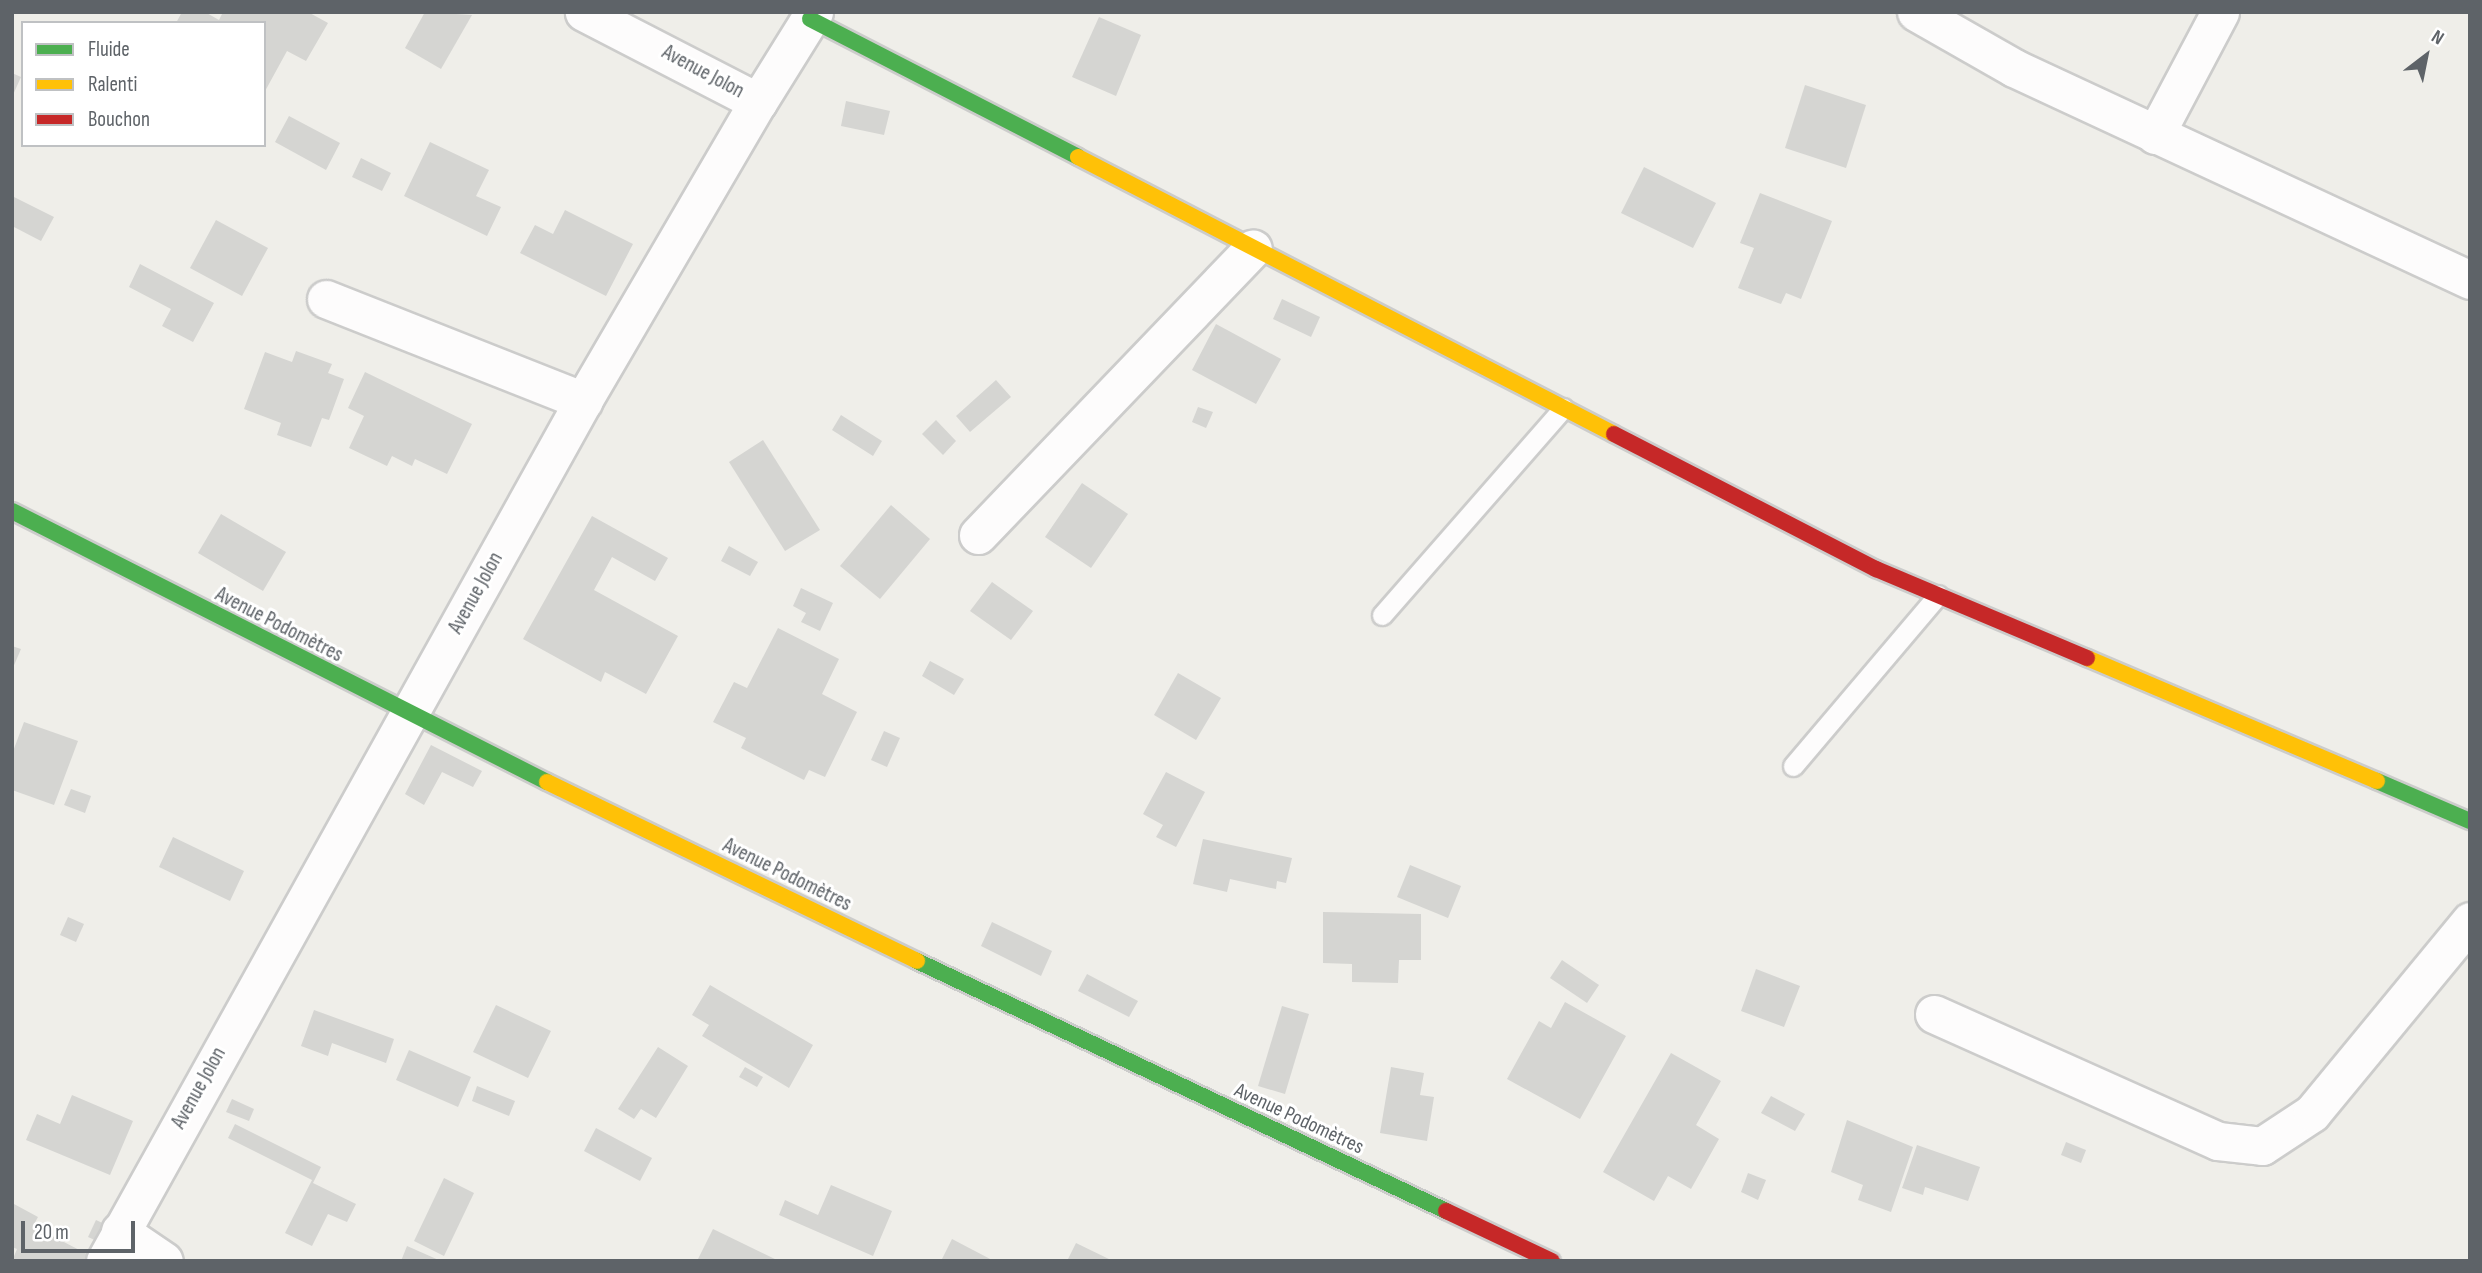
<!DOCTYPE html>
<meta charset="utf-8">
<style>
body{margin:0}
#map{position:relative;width:2482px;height:1273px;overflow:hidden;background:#efeee9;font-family:"Sofia Sans Condensed",sans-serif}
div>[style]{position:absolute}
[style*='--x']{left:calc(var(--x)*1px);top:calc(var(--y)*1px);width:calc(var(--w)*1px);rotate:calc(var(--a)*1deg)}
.building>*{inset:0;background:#d5d5d2}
.roads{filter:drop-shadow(2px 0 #cccccb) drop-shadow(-2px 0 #cccccb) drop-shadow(0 2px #cccccb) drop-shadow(0 -2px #cccccb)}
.lane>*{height:19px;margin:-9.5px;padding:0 9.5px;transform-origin:9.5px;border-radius:9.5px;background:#fdfcfc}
.street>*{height:37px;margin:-18.5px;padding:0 18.5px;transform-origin:18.5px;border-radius:18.5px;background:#fdfcfc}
.fast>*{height:16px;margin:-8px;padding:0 8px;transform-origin:8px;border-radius:8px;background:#4caf50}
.slow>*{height:16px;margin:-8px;padding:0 8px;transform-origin:8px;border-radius:8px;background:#ffc107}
.jam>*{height:16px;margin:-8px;padding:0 8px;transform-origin:8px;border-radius:8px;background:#c62828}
span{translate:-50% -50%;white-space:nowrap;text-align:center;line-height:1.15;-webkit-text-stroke:6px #fff;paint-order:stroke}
.street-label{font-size:21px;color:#5e6368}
.frame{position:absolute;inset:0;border:14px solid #5e6368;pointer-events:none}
.legend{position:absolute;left:21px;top:21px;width:245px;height:126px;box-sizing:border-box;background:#fff;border:2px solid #bfc1c3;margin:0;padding:9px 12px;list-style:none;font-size:21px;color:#5e6368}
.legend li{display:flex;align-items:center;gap:14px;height:35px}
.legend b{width:35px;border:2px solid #bfc1c3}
.north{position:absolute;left:2391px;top:21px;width:70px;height:70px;-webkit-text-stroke:5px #fff;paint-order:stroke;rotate:32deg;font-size:19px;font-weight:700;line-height:28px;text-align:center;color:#5e6368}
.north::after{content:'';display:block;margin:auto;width:24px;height:32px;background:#5e6368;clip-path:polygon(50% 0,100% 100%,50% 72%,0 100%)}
.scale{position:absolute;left:21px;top:1221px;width:114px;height:32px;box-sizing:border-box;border:4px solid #5e6368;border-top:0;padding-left:9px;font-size:21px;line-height:24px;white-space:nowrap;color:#5e6368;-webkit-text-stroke:5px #fff;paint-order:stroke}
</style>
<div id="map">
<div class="building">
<div style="clip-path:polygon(182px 12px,205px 12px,219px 20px,223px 12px,308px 12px,328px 23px,306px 61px,287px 51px,264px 93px,264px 23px,176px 23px)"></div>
<div style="clip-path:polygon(425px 12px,472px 15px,441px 69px,405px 48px)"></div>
<div style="clip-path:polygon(1099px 17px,1141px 35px,1116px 96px,1072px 77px)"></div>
<div style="clip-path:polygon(12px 73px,21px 77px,12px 97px)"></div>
<div style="clip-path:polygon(1805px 85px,1866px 105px,1846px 168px,1785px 148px)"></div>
<div style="clip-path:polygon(846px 101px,890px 111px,884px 135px,841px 126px)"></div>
<div style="clip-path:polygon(289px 116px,340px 143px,326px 170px,275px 142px)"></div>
<div style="clip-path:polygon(430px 142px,489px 170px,476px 196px,501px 207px,487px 236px,404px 196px)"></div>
<div style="clip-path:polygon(361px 158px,391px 173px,382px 191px,352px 177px)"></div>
<div style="clip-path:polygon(1644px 167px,1716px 203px,1693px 248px,1621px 213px)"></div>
<div style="clip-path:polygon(1760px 193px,1832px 221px,1801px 299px,1786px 293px,1781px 304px,1738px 288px,1754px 248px,1740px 243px)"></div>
<div style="clip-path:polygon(12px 196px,54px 217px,41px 241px,12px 226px)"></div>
<div style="clip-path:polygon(565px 210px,633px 244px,606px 296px,520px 253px,535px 225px,553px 234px)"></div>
<div style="clip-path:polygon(216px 220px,268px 248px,242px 296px,190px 268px)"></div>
<div style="clip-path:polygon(140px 264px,214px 303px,193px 342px,162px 326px,171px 309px,129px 287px)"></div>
<div style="clip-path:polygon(1282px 299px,1320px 317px,1311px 337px,1273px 319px)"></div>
<div style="clip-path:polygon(1216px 324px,1281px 359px,1256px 404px,1192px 370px)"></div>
<div style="clip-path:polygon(296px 351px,332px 364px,328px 373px,344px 379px,329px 420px,322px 418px,311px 447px,277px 435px,281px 423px,244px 409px,265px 352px,292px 362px)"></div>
<div style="clip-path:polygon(365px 372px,472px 424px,447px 474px,415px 459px,412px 466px,392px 456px,387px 466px,349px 448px,364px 416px,348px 408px)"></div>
<div style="clip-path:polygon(996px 380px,1011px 397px,970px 432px,956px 416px)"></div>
<div style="clip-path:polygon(1198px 407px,1213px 412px,1206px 428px,1192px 422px)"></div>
<div style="clip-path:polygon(841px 415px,882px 441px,873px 456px,832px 430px)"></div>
<div style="clip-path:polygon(936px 420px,956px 441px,943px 455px,922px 434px)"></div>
<div style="clip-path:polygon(763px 440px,820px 530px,785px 551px,729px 462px)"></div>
<div style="clip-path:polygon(1082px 483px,1128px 514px,1091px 568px,1045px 537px)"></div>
<div style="clip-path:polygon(891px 505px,930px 539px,880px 599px,840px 566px)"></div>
<div style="clip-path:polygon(221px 514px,286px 552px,263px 591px,198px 553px)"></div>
<div style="clip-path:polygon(592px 516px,668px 558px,655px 581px,612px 557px,594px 590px,678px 636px,646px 694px,605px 672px,601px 682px,523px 639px)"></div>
<div style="clip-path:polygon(729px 546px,758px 562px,750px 576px,721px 561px)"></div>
<div style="clip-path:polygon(992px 582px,1033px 611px,1011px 640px,970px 611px)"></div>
<div style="clip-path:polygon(801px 588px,833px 603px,820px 631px,801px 622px,806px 613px,793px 606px)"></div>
<div style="clip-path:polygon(778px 628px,839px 659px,822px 694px,857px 712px,825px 777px,809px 770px,804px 780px,741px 748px,746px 738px,713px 722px,734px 682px,747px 688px)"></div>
<div style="clip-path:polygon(12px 646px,21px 649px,12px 670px)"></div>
<div style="clip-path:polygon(930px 661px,964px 679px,954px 695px,922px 676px)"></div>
<div style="clip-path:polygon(1178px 673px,1221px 698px,1196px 740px,1154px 715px)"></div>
<div style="clip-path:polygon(24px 722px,78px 741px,54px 805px,12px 790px,12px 754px)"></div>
<div style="clip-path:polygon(884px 731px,900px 738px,887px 767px,871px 760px)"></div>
<div style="clip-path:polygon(431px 745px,482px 771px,473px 787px,442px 772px,424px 805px,405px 794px)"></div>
<div style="clip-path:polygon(1166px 772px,1205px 792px,1176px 847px,1156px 837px,1163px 825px,1143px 814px)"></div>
<div style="clip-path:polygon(71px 789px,91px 796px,85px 813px,64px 805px)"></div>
<div style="clip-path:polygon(173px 837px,244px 871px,230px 901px,159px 867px)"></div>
<div style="clip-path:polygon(1203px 839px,1292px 858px,1286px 883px,1277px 881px,1276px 889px,1230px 879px,1227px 892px,1193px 884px)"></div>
<div style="clip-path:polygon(1410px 865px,1461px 886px,1448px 918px,1397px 897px)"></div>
<div style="clip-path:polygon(1323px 912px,1421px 914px,1421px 960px,1399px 960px,1398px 983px,1352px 982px,1352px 964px,1323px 963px)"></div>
<div style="clip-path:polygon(68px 917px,84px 924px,76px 942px,60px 935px)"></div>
<div style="clip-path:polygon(992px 922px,1052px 951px,1041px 976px,981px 946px)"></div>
<div style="clip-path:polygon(1562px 960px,1599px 985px,1587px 1003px,1550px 978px)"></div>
<div style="clip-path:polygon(1756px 969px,1800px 986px,1784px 1027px,1741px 1011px)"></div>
<div style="clip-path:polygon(1087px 974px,1138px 1001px,1129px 1017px,1078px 991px)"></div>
<div style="clip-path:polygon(710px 985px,813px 1045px,789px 1088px,702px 1036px,709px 1025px,692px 1015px)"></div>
<div style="clip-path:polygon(1565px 1002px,1626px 1036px,1580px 1119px,1507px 1079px,1539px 1021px,1551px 1028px)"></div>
<div style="clip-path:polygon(496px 1005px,551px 1031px,528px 1078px,473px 1052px)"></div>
<div style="clip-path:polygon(1282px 1006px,1309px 1014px,1285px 1094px,1258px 1086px)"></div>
<div style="clip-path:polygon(314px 1010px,394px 1039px,386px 1063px,332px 1043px,328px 1056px,301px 1046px)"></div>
<div style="clip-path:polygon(658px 1047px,688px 1066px,656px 1118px,641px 1109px,634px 1119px,618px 1109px)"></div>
<div style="clip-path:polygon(409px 1050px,471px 1077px,458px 1107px,396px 1080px)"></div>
<div style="clip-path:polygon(1671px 1053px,1721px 1081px,1696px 1125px,1719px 1139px,1691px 1189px,1668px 1176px,1654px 1201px,1603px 1172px)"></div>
<div style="clip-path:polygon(745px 1067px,763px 1077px,757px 1087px,739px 1077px)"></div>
<div style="clip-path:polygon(1391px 1067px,1424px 1073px,1420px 1095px,1434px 1097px,1427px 1141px,1380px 1133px)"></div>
<div style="clip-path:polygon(477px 1086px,515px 1101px,509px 1116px,472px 1101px)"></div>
<div style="clip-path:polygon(72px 1095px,133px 1121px,110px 1175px,26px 1140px,37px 1114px,60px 1124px)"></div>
<div style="clip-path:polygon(1771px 1096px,1805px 1114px,1795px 1131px,1761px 1113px)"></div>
<div style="clip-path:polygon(232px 1099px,254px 1109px,249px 1121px,226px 1112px)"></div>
<div style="clip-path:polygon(1847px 1120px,1913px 1147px,1891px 1212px,1858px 1200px,1863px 1185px,1831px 1172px)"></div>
<div style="clip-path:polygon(235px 1124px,321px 1167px,313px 1183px,356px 1204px,347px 1222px,328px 1214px,312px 1246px,285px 1233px,312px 1180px,228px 1138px)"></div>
<div style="clip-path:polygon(596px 1128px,652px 1158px,640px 1181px,584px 1151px)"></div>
<div style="clip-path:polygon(2066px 1142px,2086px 1150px,2081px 1163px,2061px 1155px)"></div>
<div style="clip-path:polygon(1917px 1145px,1980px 1167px,1968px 1201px,1925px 1187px,1923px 1195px,1902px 1188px)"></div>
<div style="clip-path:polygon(1748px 1173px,1766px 1180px,1758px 1200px,1741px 1192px)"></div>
<div style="clip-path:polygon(444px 1178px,474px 1193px,444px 1256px,414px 1241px)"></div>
<div style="clip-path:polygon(831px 1185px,892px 1211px,873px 1256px,779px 1215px,785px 1200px,818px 1215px)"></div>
<div style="clip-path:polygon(14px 1204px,38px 1217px,33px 1226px,89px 1255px,86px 1261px,12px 1261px,17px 1249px,12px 1247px)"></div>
<div style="clip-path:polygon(96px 1220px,113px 1228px,106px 1245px,88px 1237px)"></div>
<div style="clip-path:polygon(713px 1229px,779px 1261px,697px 1261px)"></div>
<div style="clip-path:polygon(952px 1239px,994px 1261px,941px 1261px)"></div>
<div style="clip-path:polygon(1076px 1243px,1113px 1261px,1067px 1261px)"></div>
<div style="clip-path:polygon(407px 1246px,441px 1261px,401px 1261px)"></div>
</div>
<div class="roads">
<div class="lane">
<div style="--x:1382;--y:615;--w:275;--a:-48.8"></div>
<div style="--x:1793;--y:766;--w:224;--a:-49.7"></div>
</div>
<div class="street">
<div style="--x:1916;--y:12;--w:113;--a:29.7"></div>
<div style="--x:2014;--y:68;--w:503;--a:24.93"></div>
<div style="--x:758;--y:102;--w:106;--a:-58.1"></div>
<div style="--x:2155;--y:135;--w:139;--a:-62.1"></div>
<div style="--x:326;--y:299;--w:277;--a:21.6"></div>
<div style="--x:978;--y:535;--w:397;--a:-46.2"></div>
<div style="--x:1934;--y:1014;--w:311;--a:24.1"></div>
<div style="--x:2218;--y:1141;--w:44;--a:6.5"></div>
<div style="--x:2262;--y:1146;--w:60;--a:-33.4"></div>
<div style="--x:2312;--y:1113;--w:249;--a:-50.5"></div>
<div style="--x:120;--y:1231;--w:53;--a:34.3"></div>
<div style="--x:105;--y:1261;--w:984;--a:-60.93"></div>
<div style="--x:583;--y:401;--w:346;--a:-59.7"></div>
<div style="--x:758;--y:102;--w:196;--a:-152.7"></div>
</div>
<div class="fast">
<div style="--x:810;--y:19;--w:301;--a:27.2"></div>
<div style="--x:12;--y:511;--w:600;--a:26.86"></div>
<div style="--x:2377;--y:781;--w:101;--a:23.3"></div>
<div style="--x:917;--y:961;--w:585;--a:25.29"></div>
</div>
<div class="slow">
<div style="--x:1078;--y:157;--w:603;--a:27.33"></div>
<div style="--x:2087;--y:658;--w:315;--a:23"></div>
<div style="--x:547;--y:782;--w:411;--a:25.8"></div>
</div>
<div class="jam">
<div style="--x:1614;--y:434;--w:295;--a:27.3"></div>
<div style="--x:1876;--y:569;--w:229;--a:22.9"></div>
<div style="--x:1446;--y:1211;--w:117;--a:25.3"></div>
</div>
</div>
<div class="street-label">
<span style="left:703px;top:72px;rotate:28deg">Avenue Jolon</span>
<span style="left:476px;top:593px;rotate:-61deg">Avenue Jolon</span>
<span style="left:279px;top:625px;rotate:27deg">Avenue Podomètres</span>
<span style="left:787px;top:875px;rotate:26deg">Avenue Podomètres</span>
<span style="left:199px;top:1088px;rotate:-61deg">Avenue Jolon</span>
<span style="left:1299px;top:1119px;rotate:25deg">Avenue Podomètres</span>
</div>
<div class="frame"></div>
<ul class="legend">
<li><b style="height:9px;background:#4caf50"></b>Fluide</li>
<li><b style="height:9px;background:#ffc107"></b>Ralenti</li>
<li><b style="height:9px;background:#c62828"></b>Bouchon</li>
</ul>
<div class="north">N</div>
<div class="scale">20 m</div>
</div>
